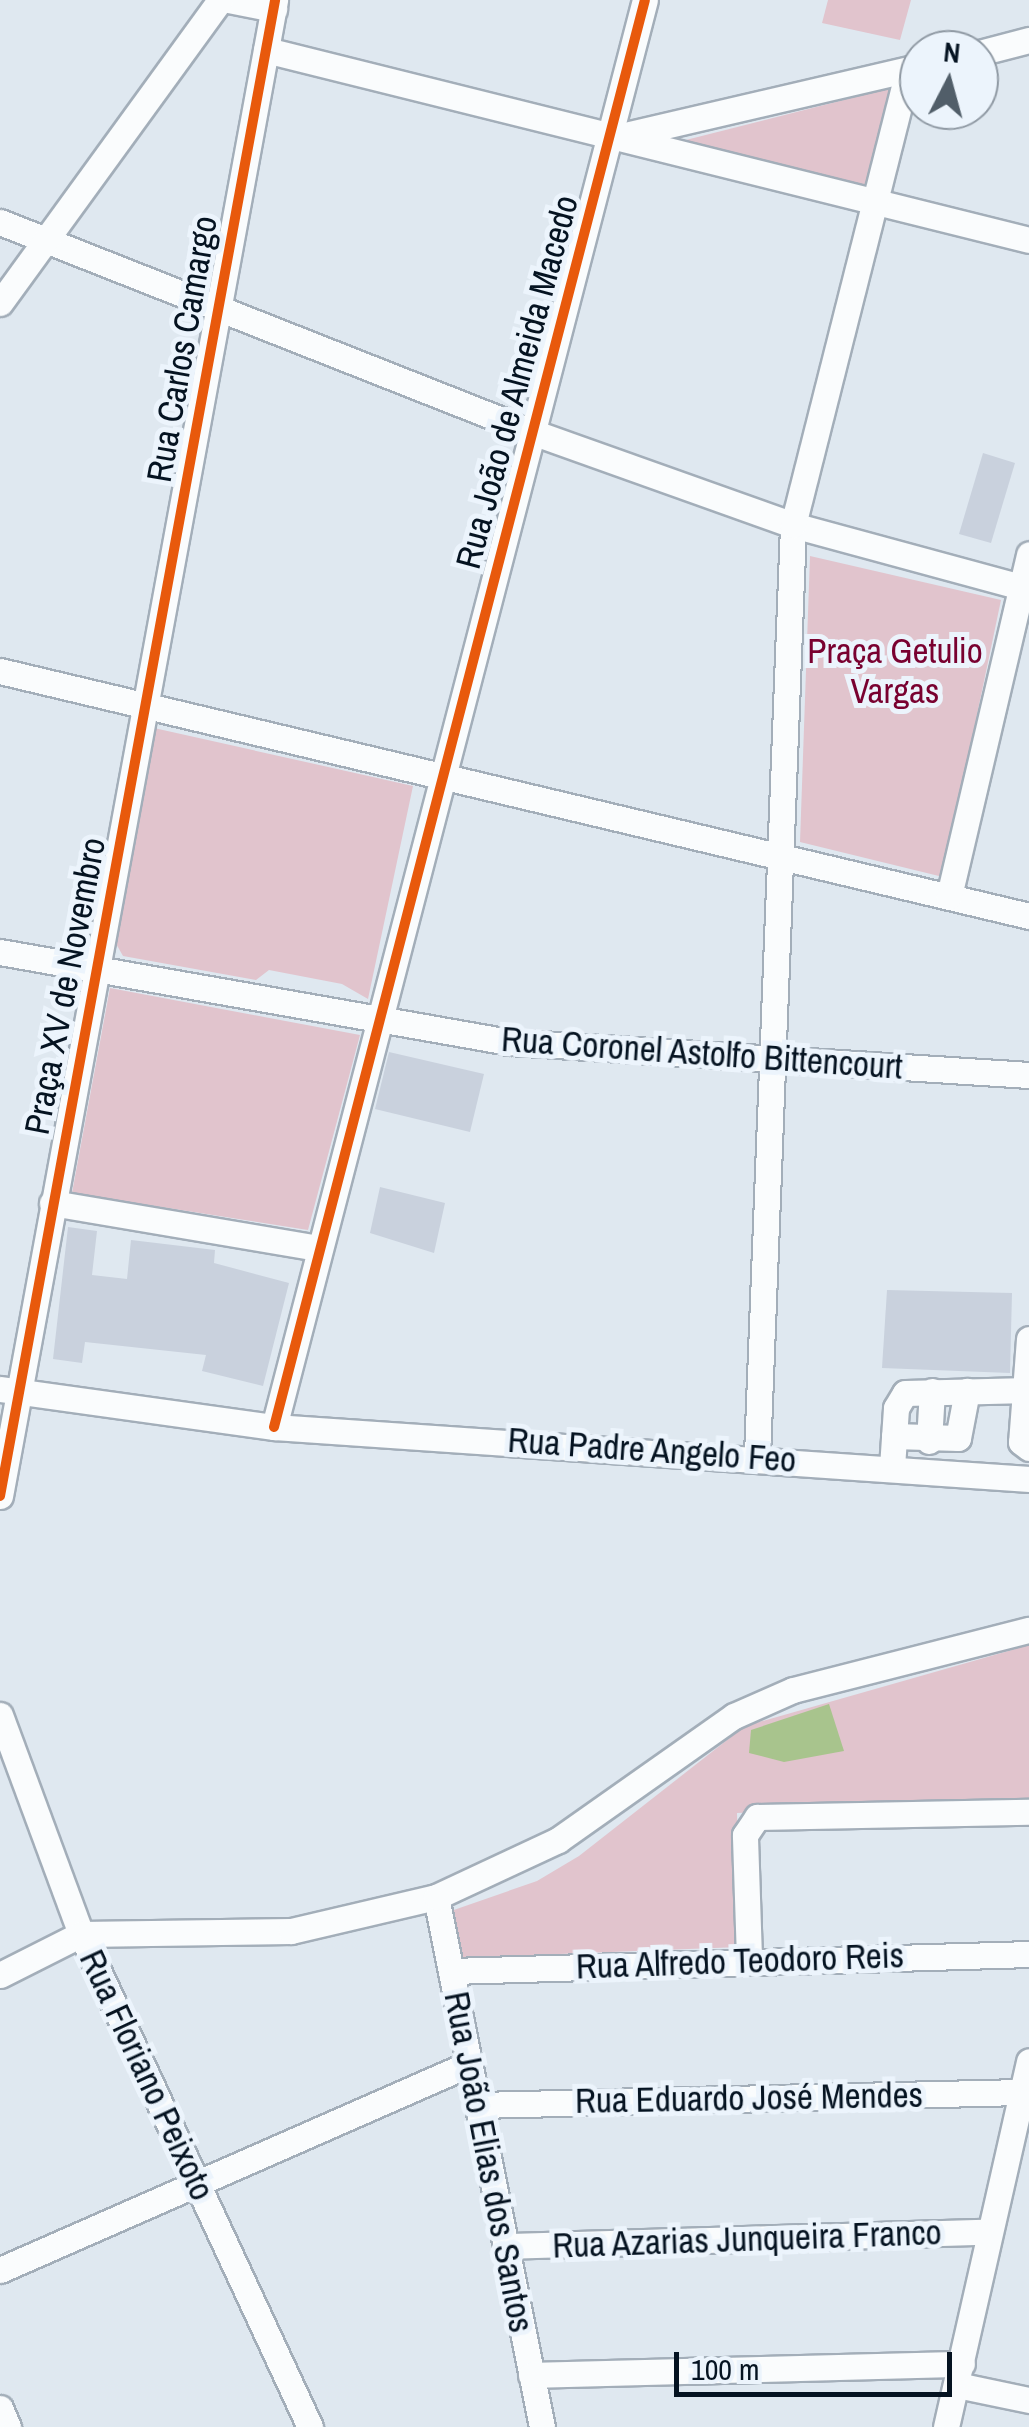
<!DOCTYPE html>
<meta charset="utf-8">
<style>
body{margin:0}
#map{position:relative;width:1029px;height:2427px;overflow:hidden;background:#dfe8f0;font-family:"Archivo Narrow",sans-serif}
div>[style]{position:absolute}
[style*='--x']{left:calc(var(--x)*1px);top:calc(var(--y)*1px);width:calc(var(--w)*1px);rotate:calc(var(--a)*1deg)}
.green>*{inset:0;background:#e1c4cd}
.water>*{inset:0;background:#a8c48d}
.building>*{inset:0;background:#c9d1dd}
.roads{filter:drop-shadow(2px 0 #a3aeb9) drop-shadow(-2px 0 #a3aeb9) drop-shadow(0 2px #a3aeb9) drop-shadow(0 -2px #a3aeb9)}
.minor>*{height:25px;margin:-12.5px;padding:0 12.5px;transform-origin:12.5px;border-radius:12.5px;background:#fafcfd}
.cycleway>*{height:10px;margin:-5px;padding:0 5px;transform-origin:5px;border-radius:5px;background:#e8590c}
span{translate:-50% -50%;white-space:nowrap;text-align:center;line-height:1.15;-webkit-text-stroke:10px #ecf4fc;paint-order:stroke}
.street-label{font-size:35px;color:#051321}
.park-label{font-size:35px;color:#790130}
.north{position:absolute;left:899px;top:30px;width:100px;height:100px;box-sizing:border-box;background:#ecf4fc;border:2px solid #909aa4;border-radius:50%;rotate:6deg;font-size:28px;font-weight:700;line-height:40px;text-align:center;color:#051321}
.north::after{content:'';display:block;margin:auto;width:35px;height:45px;background:#515e69;clip-path:polygon(50% 0,100% 100%,50% 72%,0 100%)}
.scale{position:absolute;left:674px;top:2352px;width:278px;height:45px;box-sizing:border-box;border:5px solid #051321;border-top:0;padding-left:12px;font-size:30px;line-height:35px;white-space:nowrap;color:#051321;-webkit-text-stroke:8px #ecf4fc;paint-order:stroke}
</style>
<div id="map">
<div class="green">
<div style="clip-path:polygon(828px 0,911px 0,900px 40px,822px 23px)"></div>
<div style="clip-path:polygon(891px 88px,864px 192px,670px 144px)"></div>
<div style="clip-path:polygon(810px 556px,1001px 600px,943px 877px,800px 842px)"></div>
<div style="clip-path:polygon(154px 728px,413px 786px,368px 999px,342px 984px,269px 970px,256px 980px,123px 956px,114px 940px)"></div>
<div style="clip-path:polygon(110px 988px,360px 1035px,308px 1230px,72px 1193px)"></div>
<div style="clip-path:polygon(1029px 1645px,1029px 1802px,737px 1813px,740px 1947px,457px 1958px,448px 1912px,537px 1881px,579px 1856px,745px 1726px)"></div>
</div>
<div class="water">
<div style="clip-path:polygon(829px 1704px,844px 1751px,784px 1762px,749px 1753px,751px 1730px)"></div>
</div>
<div class="building">
<div style="clip-path:polygon(983px 453px,1015px 463px,991px 543px,959px 534px)"></div>
<div style="clip-path:polygon(389px 1052px,484px 1074px,470px 1132px,375px 1109px)"></div>
<div style="clip-path:polygon(380px 1187px,445px 1203px,434px 1253px,370px 1233px)"></div>
<div style="clip-path:polygon(68px 1227px,97px 1231px,92px 1275px,127px 1279px,131px 1240px,215px 1250px,214px 1263px,289px 1283px,263px 1386px,202px 1371px,206px 1355px,85px 1342px,82px 1363px,53px 1359px)"></div>
<div style="clip-path:polygon(887px 1290px,1012px 1293px,1010px 1373px,882px 1368px)"></div>
</div>
<div class="roads">
<div class="minor">
<div style="--x:228;--y:0;--w:47;--a:11.1"></div>
<div style="--x:266;--y:50;--w:786;--a:13.98"></div>
<div style="--x:979;--y:53;--w:52;--a:-14.6"></div>
<div style="--x:617;--y:137;--w:310;--a:-13.1"></div>
<div style="--x:0;--y:222;--w:572;--a:21.54"></div>
<div style="--x:532;--y:432;--w:277;--a:19.6"></div>
<div style="--x:793;--y:525;--w:245;--a:15.2"></div>
<div style="--x:0;--y:303;--w:374;--a:-54"></div>
<div style="--x:0;--y:671;--w:1058;--a:13.39"></div>
<div style="--x:949;--y:896;--w:351;--a:-76.8"></div>
<div style="--x:0;--y:952;--w:517;--a:10.03"></div>
<div style="--x:509;--y:1042;--w:521;--a:3.63"></div>
<div style="--x:52;--y:1203;--w:270;--a:9.6"></div>
<div style="--x:1029;--y:1339;--w:103;--a:94.4"></div>
<div style="--x:1021;--y:1442;--w:10;--a:37"></div>
<div style="--x:0;--y:1389;--w:277;--a:7.9"></div>
<div style="--x:274;--y:1427;--w:757;--a:3.94"></div>
<div style="--x:274;--y:1427;--w:1474;--a:-75.43"></div>
<div style="--x:894;--y:1436;--w:64;--a:1.8"></div>
<div style="--x:958;--y:1438;--w:48;--a:-79.2"></div>
<div style="--x:929;--y:1441;--w:50;--a:-86.6"></div>
<div style="--x:757;--y:1455;--w:931;--a:-87.78"></div>
<div style="--x:793;--y:525;--w:469;--a:-75.8"></div>
<div style="--x:892;--y:1467;--w:59;--a:-86.1"></div>
<div style="--x:896;--y:1408;--w:17;--a:-59"></div>
<div style="--x:905;--y:1393;--w:124;--a:-1.4"></div>
<div style="--x:0;--y:1496;--w:1521;--a:-79.58"></div>
<div style="--x:0;--y:1715;--w:233;--a:69.7"></div>
<div style="--x:81;--y:1934;--w:544;--a:65.08"></div>
<div style="--x:436;--y:1897;--w:540;--a:78.69"></div>
<div style="--x:749;--y:1958;--w:123;--a:-91.9"></div>
<div style="--x:745;--y:1835;--w:22;--a:-56"></div>
<div style="--x:757;--y:1817;--w:272;--a:-1.1"></div>
<div style="--x:451;--y:1971;--w:578;--a:-1.68"></div>
<div style="--x:0;--y:1975;--w:91;--a:-26.8"></div>
<div style="--x:81;--y:1934;--w:210;--a:-0.8"></div>
<div style="--x:291;--y:1931;--w:149;--a:-13.2"></div>
<div style="--x:436;--y:1897;--w:135;--a:-25"></div>
<div style="--x:558;--y:1840;--w:215;--a:-35.2"></div>
<div style="--x:734;--y:1716;--w:64;--a:-23.8"></div>
<div style="--x:793;--y:1690;--w:244;--a:-14.3"></div>
<div style="--x:478;--y:2105;--w:542;--a:-1.37"></div>
<div style="--x:506;--y:2246;--w:482;--a:-1.7"></div>
<div style="--x:0;--y:2270;--w:512;--a:-23.71"></div>
<div style="--x:531;--y:2375;--w:431;--a:-1.5"></div>
<div style="--x:957;--y:2385;--w:74;--a:11.8"></div>
<div style="--x:0;--y:2408;--w:21;--a:67"></div>
<div style="--x:946;--y:2427;--w:375;--a:-77.2"></div>
</div>
</div>
<div class="cycleway">
<div style="--x:274;--y:1427;--w:1474;--a:-75.43"></div>
<div style="--x:0;--y:1496;--w:1521;--a:-79.58"></div>
</div>
<div class="street-label">
<span style="left:182px;top:349px;rotate:-80deg">Rua Carlos Camargo</span>
<span style="left:517px;top:382px;rotate:-75deg">Rua João de Almeida Macedo</span>
<span style="left:65px;top:986px;rotate:-79deg">Praça XV de Novembro</span>
<span style="left:702px;top:1053px;rotate:4deg">Rua Coronel Astolfo Bittencourt</span>
<span style="left:652px;top:1450px;rotate:4deg">Rua Padre Angelo Feo</span>
<span style="left:740px;top:1961px;rotate:-2deg">Rua Alfredo Teodoro Reis</span>
<span style="left:147px;top:2075px;rotate:65deg">Rua Floriano Peixoto</span>
<span style="left:749px;top:2098px;rotate:-1deg">Rua Eduardo José Mendes</span>
<span style="left:489px;top:2162px;rotate:79deg">Rua João Elias dos Santos</span>
<span style="left:747px;top:2239px;rotate:-2deg">Rua Azarias Junqueira Franco</span>
</div>
<div class="park-label">
<span style="left:895px;top:671px">Praça Getulio<br>Vargas</span>
</div>
<div class="north">N</div>
<div class="scale">100 m</div>
</div>
